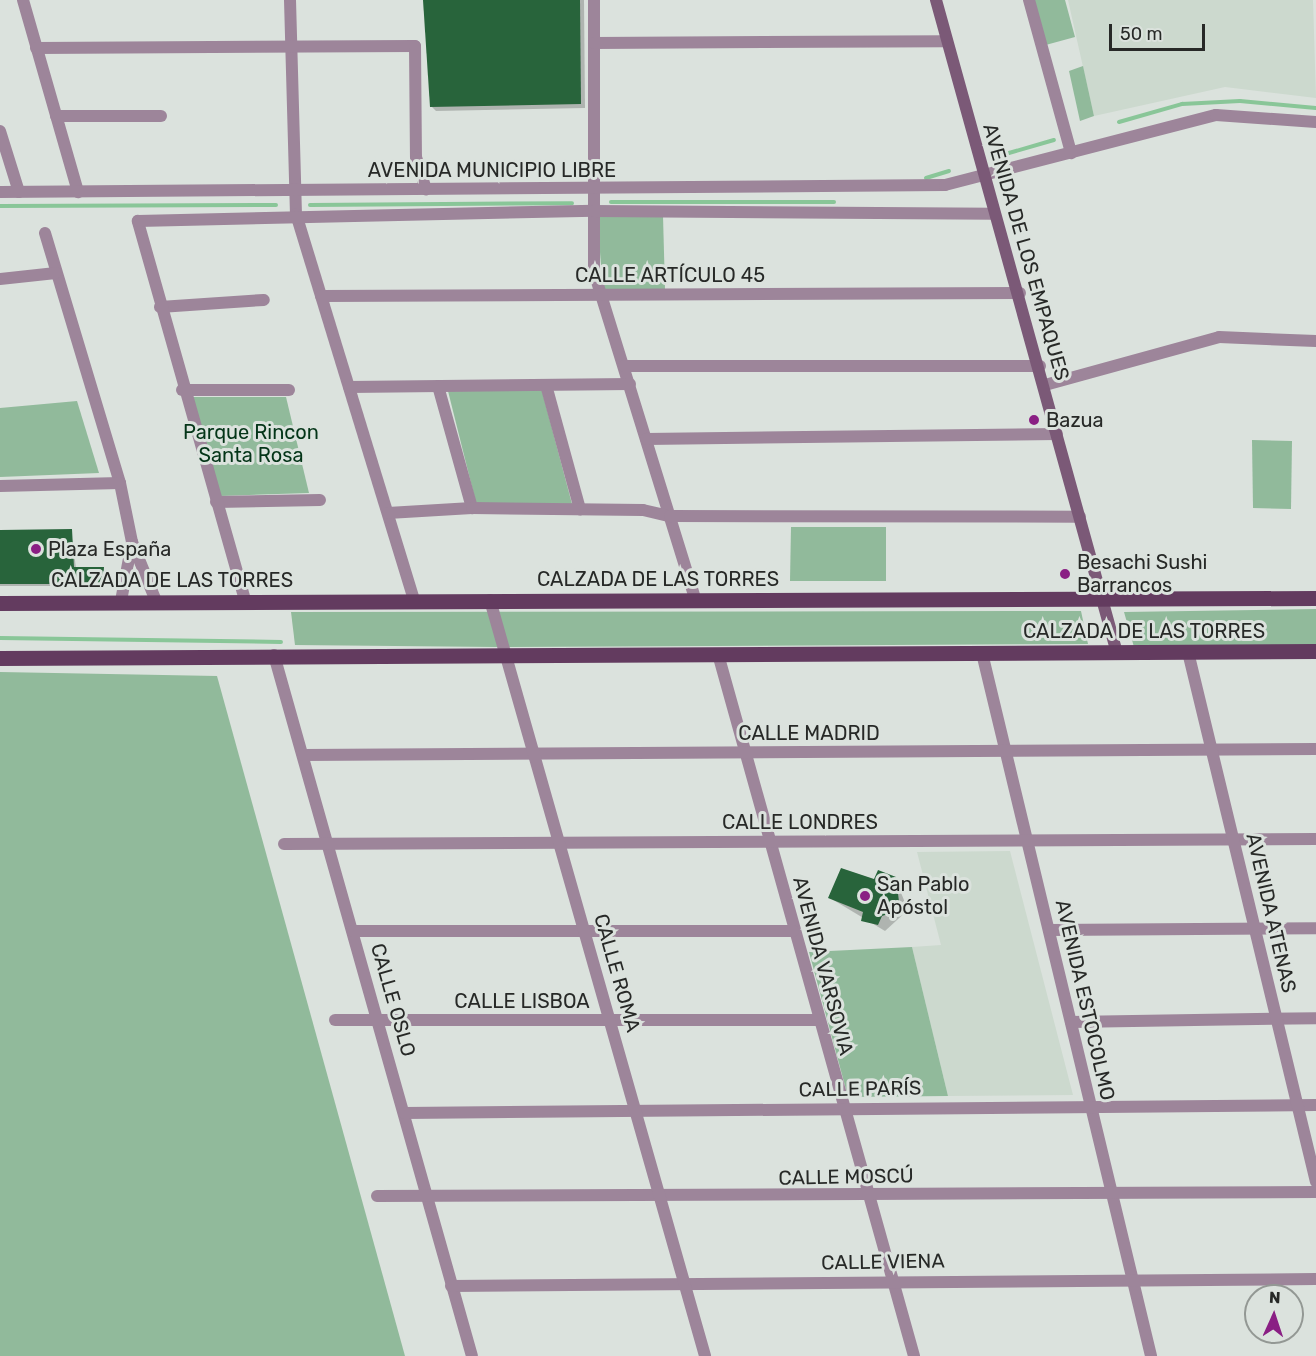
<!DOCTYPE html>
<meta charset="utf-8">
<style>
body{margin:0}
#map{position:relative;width:1316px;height:1356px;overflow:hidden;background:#dbe2dd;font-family:Rubik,sans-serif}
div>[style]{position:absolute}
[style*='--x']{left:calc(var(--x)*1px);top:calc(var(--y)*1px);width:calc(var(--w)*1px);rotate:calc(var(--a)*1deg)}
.built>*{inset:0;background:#ccd9ce}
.green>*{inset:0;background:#91ba9b}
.shadow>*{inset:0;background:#0003}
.stream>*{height:4px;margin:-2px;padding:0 2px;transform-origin:2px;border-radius:2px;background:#89c698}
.building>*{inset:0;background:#28643b}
.minor>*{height:12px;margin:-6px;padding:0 6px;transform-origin:6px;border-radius:6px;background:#9d859a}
.tertiary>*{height:12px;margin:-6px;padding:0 6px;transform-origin:6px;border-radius:6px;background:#9d859a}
.secondary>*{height:12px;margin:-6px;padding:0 6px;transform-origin:6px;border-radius:6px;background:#7b5977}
.primary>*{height:15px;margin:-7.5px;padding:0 7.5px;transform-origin:7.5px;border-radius:7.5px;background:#633b5f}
.dots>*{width:16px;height:16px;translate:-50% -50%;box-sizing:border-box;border:3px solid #dbe2dd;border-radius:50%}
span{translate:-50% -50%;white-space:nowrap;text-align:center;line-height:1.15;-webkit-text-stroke:6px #dbe2dd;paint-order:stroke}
.street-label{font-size:20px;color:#272927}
.poi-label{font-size:20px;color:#272927}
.left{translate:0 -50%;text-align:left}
.park-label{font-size:20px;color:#043518}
.north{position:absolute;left:1244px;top:1284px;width:60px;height:60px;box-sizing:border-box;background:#dbe2dd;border:2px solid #939894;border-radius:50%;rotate:3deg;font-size:16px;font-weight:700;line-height:24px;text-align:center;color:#272927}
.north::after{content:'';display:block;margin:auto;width:21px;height:27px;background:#8a1f84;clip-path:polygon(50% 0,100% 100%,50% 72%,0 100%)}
.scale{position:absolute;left:1109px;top:24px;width:96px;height:27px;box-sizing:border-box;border:3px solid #272927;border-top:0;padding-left:8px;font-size:18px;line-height:21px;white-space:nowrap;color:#272927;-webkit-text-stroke:4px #dbe2dd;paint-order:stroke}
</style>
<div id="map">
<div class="built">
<div style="clip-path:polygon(1068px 0,1313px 0,1316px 98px,1225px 87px,1094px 116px)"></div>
<div style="clip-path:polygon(1010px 851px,1073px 1095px,948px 1096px,912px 947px,941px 945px,917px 852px)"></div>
</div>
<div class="green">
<div style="clip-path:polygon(1028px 0,1065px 0,1075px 37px,1042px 46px)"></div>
<div style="clip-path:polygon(1083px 66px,1094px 116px,1080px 121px,1069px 71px)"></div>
<div style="clip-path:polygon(597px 216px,663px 216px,665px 289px,603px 289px)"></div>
<div style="clip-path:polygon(447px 387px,541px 387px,572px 504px,476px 503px)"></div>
<div style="clip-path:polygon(191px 397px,286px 397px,309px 493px,220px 496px)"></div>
<div style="clip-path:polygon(77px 401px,99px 473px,0 477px,0 408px)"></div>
<div style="clip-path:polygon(1252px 440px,1292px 441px,1291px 509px,1253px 508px)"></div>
<div style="clip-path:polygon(791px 527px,886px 527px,886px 581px,790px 581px)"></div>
<div style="clip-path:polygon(1316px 609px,1316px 645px,1134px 647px,1124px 612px)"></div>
<div style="clip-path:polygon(1081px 611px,1088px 644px,495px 647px,295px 645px,291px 612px)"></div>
<div style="clip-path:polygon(0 672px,217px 676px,405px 1356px,0 1356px)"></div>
<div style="clip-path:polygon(912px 947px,948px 1096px,848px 1097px,809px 952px)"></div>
</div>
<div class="shadow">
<div style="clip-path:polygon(425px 0,584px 0,585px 108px,436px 111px,431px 106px)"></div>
<div style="clip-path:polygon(71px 531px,76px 568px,103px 569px,106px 586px,0 586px,0 532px)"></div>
<div style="clip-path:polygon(895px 878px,908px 910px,885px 931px,830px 898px)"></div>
</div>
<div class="stream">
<div style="--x:1119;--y:122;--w:66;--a:-15.9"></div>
<div style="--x:1182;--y:104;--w:58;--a:-3"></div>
<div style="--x:1240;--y:101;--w:76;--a:5.3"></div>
<div style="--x:1002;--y:155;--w:54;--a:-16.1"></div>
<div style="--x:926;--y:178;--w:24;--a:-17"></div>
<div style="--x:611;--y:202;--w:223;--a:0"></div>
<div style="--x:310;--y:205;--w:262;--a:-0.4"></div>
<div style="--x:0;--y:206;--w:276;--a:-0.2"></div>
<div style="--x:0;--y:638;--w:281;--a:0.8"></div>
</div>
<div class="building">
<div style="clip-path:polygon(423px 0,580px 0,581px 104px,430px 107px)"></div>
<div style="clip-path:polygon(72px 529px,74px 567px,104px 567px,103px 584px,0 584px,0 530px)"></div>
<div style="clip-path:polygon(841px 868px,874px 879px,878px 870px,896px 877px,900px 910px,882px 916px,878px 925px,861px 921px,863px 912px,828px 898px)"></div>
</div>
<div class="minor">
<div style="--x:23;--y:0;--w:200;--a:74"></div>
<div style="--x:290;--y:0;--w:214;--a:88.4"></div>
<div style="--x:296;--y:214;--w:404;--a:73"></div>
<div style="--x:594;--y:0;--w:272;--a:90"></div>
<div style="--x:594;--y:272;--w:344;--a:72.8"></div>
<div style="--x:1029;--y:0;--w:159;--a:74.6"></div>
<div style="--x:594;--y:43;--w:352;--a:-0.3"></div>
<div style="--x:36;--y:48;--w:379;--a:-0.3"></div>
<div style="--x:415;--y:46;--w:111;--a:89.5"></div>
<div style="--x:416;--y:157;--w:34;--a:73"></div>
<div style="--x:56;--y:116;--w:105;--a:0"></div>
<div style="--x:0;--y:131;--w:64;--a:72.7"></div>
<div style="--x:0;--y:192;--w:945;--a:-0.42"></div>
<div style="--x:945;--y:185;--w:280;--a:-14.5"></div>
<div style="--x:1216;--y:115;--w:100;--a:4"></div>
<div style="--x:45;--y:233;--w:261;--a:73.3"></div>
<div style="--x:120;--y:483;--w:60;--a:78.5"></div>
<div style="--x:132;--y:542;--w:64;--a:67.9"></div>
<div style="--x:0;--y:279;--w:56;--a:-6.1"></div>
<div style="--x:321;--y:296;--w:699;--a:-0.25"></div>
<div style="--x:160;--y:307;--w:104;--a:-3.9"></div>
<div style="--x:624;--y:366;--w:416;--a:0"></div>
<div style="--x:546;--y:385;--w:129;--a:74.7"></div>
<div style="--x:1045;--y:385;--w:180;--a:-15.4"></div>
<div style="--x:1219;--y:337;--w:97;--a:2.4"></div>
<div style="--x:438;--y:386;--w:127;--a:74.4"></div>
<div style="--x:349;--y:387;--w:281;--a:-0.6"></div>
<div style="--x:182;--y:390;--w:107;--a:0"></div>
<div style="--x:646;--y:439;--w:411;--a:-0.7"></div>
<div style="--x:0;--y:486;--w:120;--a:-1.4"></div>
<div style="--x:216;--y:502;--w:104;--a:-1.1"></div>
<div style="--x:388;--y:513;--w:84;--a:-3.4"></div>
<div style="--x:472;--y:508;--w:171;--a:0.7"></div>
<div style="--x:643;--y:510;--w:28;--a:13"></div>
<div style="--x:670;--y:516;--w:410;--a:0.1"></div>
<div style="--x:245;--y:600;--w:394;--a:-105.8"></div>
<div style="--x:138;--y:221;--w:456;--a:-1.3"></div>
<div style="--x:594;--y:211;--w:400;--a:0.4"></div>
<div style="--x:121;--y:601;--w:60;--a:-79.4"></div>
<div style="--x:982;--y:653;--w:723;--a:76.48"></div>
<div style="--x:718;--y:654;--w:729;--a:74.4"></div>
<div style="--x:274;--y:655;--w:728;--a:74.23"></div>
<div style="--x:303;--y:755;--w:1013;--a:-0.34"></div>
<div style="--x:284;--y:844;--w:1032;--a:-0.28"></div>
<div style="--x:1049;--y:930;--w:267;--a:-0.4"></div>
<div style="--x:353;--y:931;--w:440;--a:0"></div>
<div style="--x:335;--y:1020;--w:483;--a:0"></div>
<div style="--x:1071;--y:1022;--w:245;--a:-0.9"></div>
<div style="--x:404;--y:1113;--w:912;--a:-0.5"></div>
<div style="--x:377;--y:1196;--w:939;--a:-0.24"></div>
<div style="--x:451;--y:1286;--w:865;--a:-0.46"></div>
</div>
<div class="tertiary">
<div style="--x:490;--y:600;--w:786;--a:74.12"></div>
<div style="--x:1188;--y:652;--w:545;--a:76.42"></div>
</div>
<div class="secondary">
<div style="--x:936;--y:0;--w:678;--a:74.51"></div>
</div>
<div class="primary">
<div style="--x:0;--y:603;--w:1316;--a:-0.22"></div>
<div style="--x:0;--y:658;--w:1316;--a:-0.3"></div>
</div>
<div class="dots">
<div style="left:1034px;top:420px;background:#8a1f84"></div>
<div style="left:36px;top:549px;background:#8a1f84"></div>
<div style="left:1065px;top:574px;background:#8a1f84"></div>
<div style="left:865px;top:896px;background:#8a1f84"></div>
</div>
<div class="street-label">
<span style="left:492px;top:170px">AVENIDA MUNICIPIO LIBRE</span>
<span style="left:1026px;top:252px;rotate:74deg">AVENIDA DE LOS EMPAQUES</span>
<span style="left:670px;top:275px">CALLE ARTÍCULO 45</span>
<span style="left:658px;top:579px">CALZADA DE LAS TORRES</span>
<span style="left:172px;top:580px">CALZADA DE LAS TORRES</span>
<span style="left:1144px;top:631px">CALZADA DE LAS TORRES</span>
<span style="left:809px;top:733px">CALLE MADRID</span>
<span style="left:800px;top:822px">CALLE LONDRES</span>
<span style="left:1271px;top:913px;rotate:77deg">AVENIDA ATENAS</span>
<span style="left:823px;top:966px;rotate:75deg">AVENIDA VARSOVIA</span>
<span style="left:617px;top:973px;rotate:74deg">CALLE ROMA</span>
<span style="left:393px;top:1000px;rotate:74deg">CALLE OSLO</span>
<span style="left:1085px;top:1000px;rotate:77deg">AVENIDA ESTOCOLMO</span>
<span style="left:522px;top:1001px">CALLE LISBOA</span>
<span style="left:860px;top:1089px;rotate:-1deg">CALLE PARÍS</span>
<span style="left:846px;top:1177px;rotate:-1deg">CALLE MOSCÚ</span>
<span style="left:883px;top:1262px;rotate:-1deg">CALLE VIENA</span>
</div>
<div class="poi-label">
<span class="left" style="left:1046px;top:420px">Bazua</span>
<span class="left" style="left:48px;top:549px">Plaza España</span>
<span class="left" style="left:1077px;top:574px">Besachi Sushi<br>Barrancos</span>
<span class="left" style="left:877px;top:896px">San Pablo<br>Apóstol</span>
</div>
<div class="park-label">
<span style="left:251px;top:444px">Parque Rincon<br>Santa Rosa</span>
</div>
<div class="north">N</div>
<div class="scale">50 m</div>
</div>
